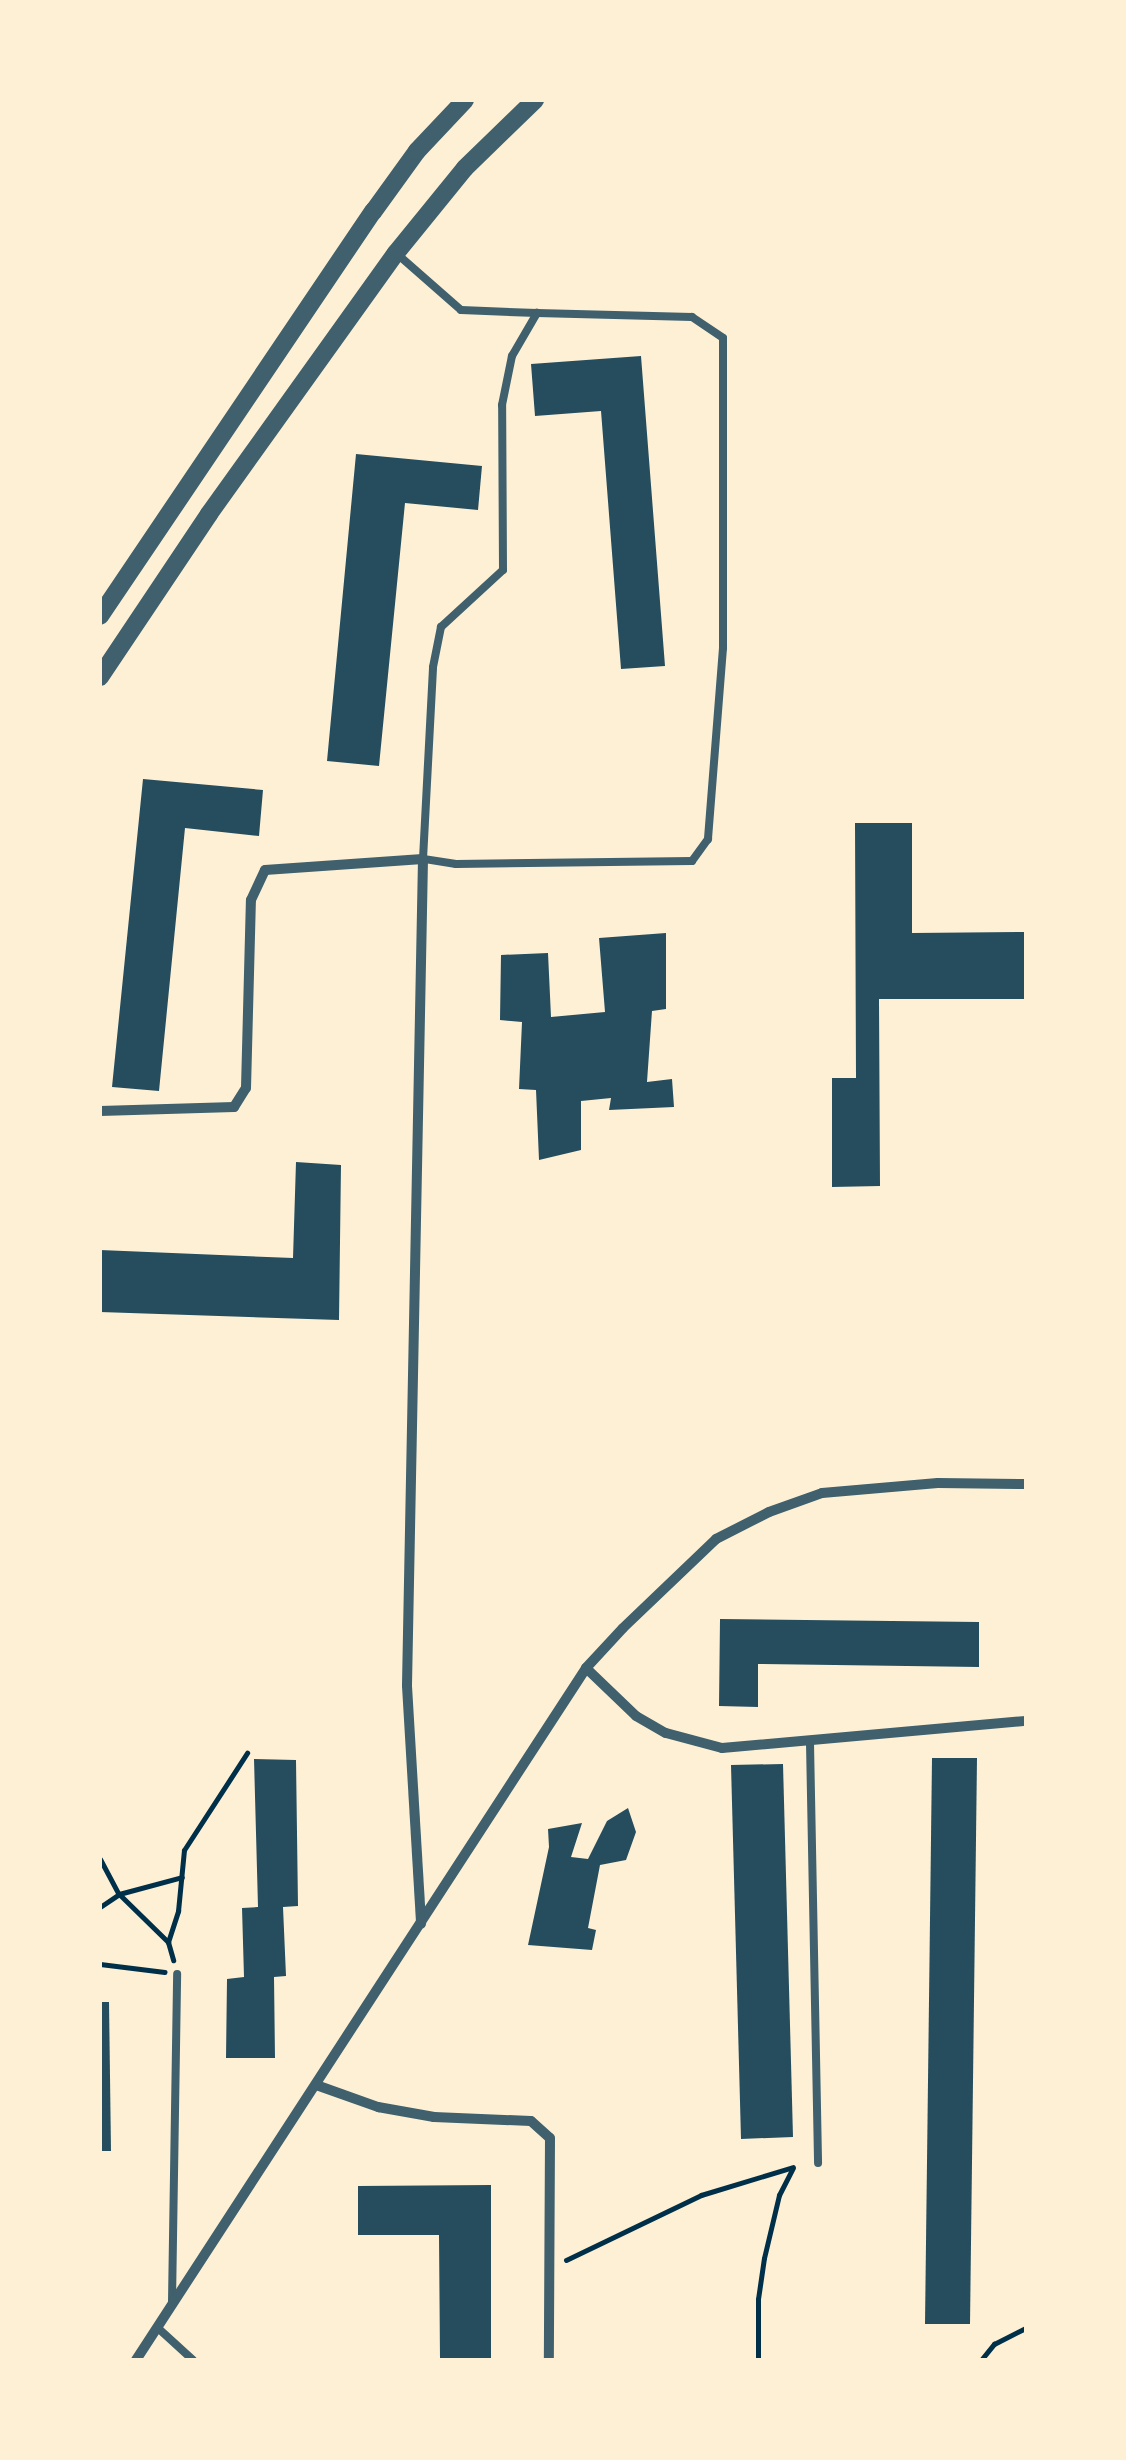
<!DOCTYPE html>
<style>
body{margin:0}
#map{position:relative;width:1126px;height:2460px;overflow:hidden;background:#fdf0d5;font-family:"Golos Text",sans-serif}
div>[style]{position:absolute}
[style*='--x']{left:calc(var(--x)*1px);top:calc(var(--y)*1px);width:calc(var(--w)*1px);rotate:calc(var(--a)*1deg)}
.building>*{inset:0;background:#264d5e}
.path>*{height:5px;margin:-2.5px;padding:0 2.5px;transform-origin:2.5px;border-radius:2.5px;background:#003049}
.service>*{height:8px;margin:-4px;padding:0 4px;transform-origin:4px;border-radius:4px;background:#3f606c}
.minor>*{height:10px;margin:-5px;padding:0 5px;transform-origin:5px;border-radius:5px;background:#3f606c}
.tertiary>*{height:18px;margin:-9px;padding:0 9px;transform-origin:9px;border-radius:9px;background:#3f606c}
span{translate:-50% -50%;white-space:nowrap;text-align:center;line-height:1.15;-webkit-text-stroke:8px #fdf0d5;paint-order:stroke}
.frame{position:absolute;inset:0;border:102px solid #fdf0d5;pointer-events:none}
</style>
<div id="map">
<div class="building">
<div style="clip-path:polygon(641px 356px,665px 666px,621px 669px,601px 411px,535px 416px,531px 364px)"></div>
<div style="clip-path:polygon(356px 454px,482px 466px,478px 510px,405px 503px,379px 766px,327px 761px)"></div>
<div style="clip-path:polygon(143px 779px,263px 790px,259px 836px,185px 828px,159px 1091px,112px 1087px)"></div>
<div style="clip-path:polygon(855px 823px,912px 823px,912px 933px,1026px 932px,1026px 999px,879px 999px,880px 1186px,832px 1187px,832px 1078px,856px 1078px)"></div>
<div style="clip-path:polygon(666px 933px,666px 1009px,652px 1011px,647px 1082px,672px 1079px,674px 1107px,609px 1110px,611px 1098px,581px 1101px,581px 1150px,539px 1160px,536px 1090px,519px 1089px,522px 1022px,500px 1020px,501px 955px,548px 953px,551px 1017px,605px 1012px,599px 938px)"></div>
<div style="clip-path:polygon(296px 1162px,341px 1165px,339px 1320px,100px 1312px,100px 1250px,293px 1258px)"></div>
<div style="clip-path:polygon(720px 1619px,979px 1622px,979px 1667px,758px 1664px,758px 1707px,719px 1706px)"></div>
<div style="clip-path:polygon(932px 1758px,977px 1758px,970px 2324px,925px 2324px)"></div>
<div style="clip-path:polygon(254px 1759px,296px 1760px,298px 1906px,283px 1907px,286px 1976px,274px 1977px,275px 2058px,226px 2058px,227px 1979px,244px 1977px,242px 1908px,258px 1907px)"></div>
<div style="clip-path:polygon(783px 1764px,793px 2137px,741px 2139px,731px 1765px)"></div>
<div style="clip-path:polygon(628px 1808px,636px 1832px,626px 1860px,600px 1865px,588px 1928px,596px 1930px,592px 1950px,528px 1945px,549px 1847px,548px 1829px,582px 1823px,571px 1857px,588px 1859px,607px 1821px)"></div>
<div style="clip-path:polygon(100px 2002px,109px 2002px,111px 2151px,100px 2151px)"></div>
<div style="clip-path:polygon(491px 2185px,491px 2360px,440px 2360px,439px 2235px,358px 2235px,358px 2186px)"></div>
</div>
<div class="path">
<div style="--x:100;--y:1859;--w:40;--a:62"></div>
<div style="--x:119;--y:1894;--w:69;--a:44.4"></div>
<div style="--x:168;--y:1942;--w:19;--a:74"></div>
<div style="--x:100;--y:1907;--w:23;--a:-34"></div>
<div style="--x:119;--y:1894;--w:65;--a:-15.1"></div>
<div style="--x:168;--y:1942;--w:33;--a:-72"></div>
<div style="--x:178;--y:1911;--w:61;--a:-84.4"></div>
<div style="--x:184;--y:1850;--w:116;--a:-57"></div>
<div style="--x:100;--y:1964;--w:65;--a:7"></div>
<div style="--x:566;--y:2260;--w:150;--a:-25.7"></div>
<div style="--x:701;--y:2195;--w:96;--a:-16.9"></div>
<div style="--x:758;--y:2360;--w:61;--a:-90"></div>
<div style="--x:758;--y:2299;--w:41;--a:-81.7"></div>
<div style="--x:764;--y:2258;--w:65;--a:-76.6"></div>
<div style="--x:779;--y:2195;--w:30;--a:-63"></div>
<div style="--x:981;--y:2360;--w:21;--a:-51"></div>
<div style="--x:994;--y:2344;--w:36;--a:-27"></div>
</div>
<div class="service">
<div style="--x:396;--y:253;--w:86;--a:41.2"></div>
<div style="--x:461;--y:310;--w:76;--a:2.3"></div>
<div style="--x:537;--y:313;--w:155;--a:1.5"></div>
<div style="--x:692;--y:317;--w:37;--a:34"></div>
<div style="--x:723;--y:338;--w:310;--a:90"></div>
<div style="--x:723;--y:648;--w:192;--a:94.5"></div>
<div style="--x:708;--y:839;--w:27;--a:126"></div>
<div style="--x:692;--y:861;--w:236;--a:179.3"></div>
<div style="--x:456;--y:864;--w:33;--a:-171"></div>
<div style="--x:423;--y:859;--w:192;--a:-87"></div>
<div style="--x:433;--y:667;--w:41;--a:-78.7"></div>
<div style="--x:441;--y:627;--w:84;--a:-42.6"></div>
<div style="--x:503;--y:570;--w:165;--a:-90.3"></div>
<div style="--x:502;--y:405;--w:50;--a:-78.5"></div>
<div style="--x:512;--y:356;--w:50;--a:-59.8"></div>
<div style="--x:810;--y:1743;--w:420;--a:88.9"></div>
<div style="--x:172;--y:2302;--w:328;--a:-89.1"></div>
<div style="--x:159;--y:2329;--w:46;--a:42.4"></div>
</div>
<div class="minor">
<div style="--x:100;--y:1111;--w:134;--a:-1.7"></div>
<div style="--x:234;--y:1107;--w:22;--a:-58"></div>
<div style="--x:246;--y:1088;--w:188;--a:-88.5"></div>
<div style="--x:251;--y:900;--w:33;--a:-65"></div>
<div style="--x:265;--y:870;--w:158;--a:-4"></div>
<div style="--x:423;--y:859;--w:827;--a:91.11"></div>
<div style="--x:407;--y:1686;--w:238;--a:86.6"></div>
<div style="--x:586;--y:1668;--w:69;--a:43.8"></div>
<div style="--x:636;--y:1716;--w:34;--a:30"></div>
<div style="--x:666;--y:1733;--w:58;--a:15"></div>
<div style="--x:722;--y:1748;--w:305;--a:-5.1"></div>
<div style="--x:319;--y:2086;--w:63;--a:19.6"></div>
<div style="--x:378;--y:2107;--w:57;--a:10.1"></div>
<div style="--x:434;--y:2117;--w:97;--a:2.4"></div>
<div style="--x:531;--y:2121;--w:25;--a:42"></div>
<div style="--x:550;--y:2138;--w:222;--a:90.3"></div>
<div style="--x:136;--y:2360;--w:825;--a:-56.96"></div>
<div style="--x:586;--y:1668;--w:54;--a:-47.2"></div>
<div style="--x:623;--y:1628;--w:129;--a:-43.7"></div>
<div style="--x:716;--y:1539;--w:59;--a:-27"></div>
<div style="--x:769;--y:1512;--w:56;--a:-19.7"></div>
<div style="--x:822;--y:1493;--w:116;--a:-4.9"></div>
<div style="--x:938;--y:1483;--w:88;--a:0.7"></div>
</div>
<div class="tertiary">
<div style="--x:100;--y:616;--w:488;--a:-56"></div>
<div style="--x:373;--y:212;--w:75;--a:-54.2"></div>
<div style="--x:417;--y:151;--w:70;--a:-46.7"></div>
<div style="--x:100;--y:677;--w:196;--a:-56.2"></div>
<div style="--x:209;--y:514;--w:321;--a:-54.4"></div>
<div style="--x:396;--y:253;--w:109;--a:-50.9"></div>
<div style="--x:465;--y:168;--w:98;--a:-44.2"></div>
</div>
<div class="frame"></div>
</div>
